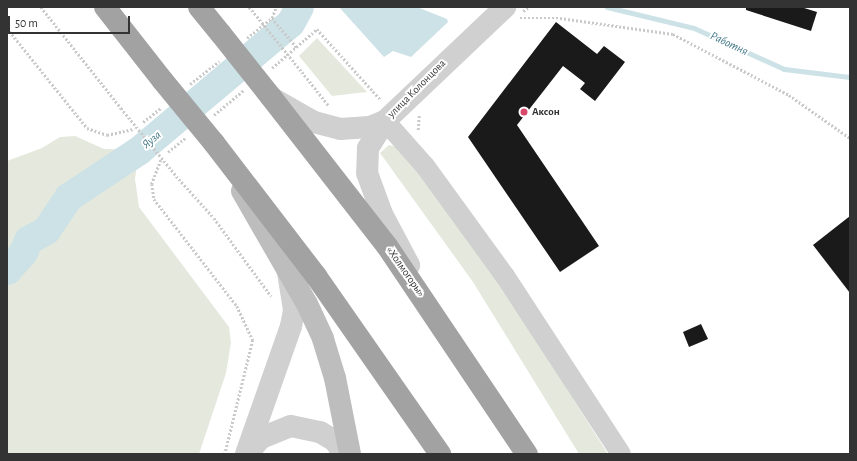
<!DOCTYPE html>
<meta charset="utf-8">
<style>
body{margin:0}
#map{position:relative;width:857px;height:461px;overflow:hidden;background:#fff;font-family:"Alegreya Sans",sans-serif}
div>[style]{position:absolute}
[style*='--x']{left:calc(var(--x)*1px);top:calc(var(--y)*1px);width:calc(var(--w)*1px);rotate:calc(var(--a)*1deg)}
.green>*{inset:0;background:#e5e9dd}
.water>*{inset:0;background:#cce2e7}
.stream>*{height:5px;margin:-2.5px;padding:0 2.5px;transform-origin:2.5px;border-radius:2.5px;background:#cce2e7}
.river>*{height:29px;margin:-14.5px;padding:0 14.5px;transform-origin:14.5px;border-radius:14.5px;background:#cce2e7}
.building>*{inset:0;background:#1a1a1a}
.path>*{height:2.5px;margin-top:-1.25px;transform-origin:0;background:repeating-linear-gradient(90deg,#cacaca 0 2px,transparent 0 4px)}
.minor>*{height:20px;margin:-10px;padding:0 10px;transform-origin:10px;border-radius:10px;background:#d0d0d0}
.tertiary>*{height:22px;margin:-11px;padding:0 11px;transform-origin:11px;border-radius:11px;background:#d0d0d0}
.secondary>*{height:22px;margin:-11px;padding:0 11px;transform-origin:11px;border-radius:11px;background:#bdbdbd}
.trunk>*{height:22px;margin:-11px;padding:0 11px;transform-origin:11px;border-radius:11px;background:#a2a2a2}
.path-bridge>*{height:2.5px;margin-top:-1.25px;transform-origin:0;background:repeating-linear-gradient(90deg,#cacaca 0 2px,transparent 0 4px)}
.trunk-bridge>*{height:22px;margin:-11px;padding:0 11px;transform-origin:11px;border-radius:11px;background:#a2a2a2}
.dots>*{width:11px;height:11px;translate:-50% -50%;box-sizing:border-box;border:2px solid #fff;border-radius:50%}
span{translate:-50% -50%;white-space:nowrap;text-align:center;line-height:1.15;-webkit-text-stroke:4px #fff;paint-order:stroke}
.street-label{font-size:11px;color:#333}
.poi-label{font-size:11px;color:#333;font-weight:700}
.left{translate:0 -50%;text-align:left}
.water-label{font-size:12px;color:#447a89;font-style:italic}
.frame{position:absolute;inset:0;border:8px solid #333;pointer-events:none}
.scale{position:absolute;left:8px;top:16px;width:122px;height:18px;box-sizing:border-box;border:2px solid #333;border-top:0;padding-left:5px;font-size:12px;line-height:14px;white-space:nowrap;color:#333;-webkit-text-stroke:3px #fff;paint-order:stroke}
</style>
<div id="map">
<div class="green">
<div style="clip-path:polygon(317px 38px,367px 92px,332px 96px,299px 56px)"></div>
<div style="clip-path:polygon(75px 136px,104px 149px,139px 150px,135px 179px,139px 207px,229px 327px,231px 343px,226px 373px,199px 454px,7px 454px,7px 161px,42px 148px,60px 137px)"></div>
<div style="clip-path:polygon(389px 145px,401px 148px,498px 280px,608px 454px,579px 454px,473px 282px,380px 153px)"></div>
</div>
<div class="water">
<div style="clip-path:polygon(339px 7px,417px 7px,447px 19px,448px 22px,411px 57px,393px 51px,384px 57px)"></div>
</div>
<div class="stream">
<div style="--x:607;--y:7;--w:89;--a:13.6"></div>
<div style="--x:694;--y:28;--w:99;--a:24.5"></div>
<div style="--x:784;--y:69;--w:66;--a:6.9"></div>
</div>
<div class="river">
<div style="--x:7;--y:270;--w:24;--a:-48"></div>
<div style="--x:23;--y:252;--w:13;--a:-67"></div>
<div style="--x:28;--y:240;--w:21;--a:-29"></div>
<div style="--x:46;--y:230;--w:40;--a:-56"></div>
<div style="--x:68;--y:197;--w:85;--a:-33.5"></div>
<div style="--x:139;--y:150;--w:197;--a:-40.1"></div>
<div style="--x:290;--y:23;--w:18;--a:-61"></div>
</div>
<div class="building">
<div style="clip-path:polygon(746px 7px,801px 7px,817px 12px,811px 31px,746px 10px)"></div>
<div style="clip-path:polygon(556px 22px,597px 54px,604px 46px,625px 62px,595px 101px,580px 89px,585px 83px,563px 66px,517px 125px,599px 246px,560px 272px,468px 137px)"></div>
<div style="clip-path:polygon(850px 216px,850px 293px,813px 245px)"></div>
<div style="clip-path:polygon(701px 324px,708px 339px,689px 347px,683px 332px)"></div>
</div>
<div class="path">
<div style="--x:41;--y:7;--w:129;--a:51.6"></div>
<div style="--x:249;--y:7;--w:4;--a:45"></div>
<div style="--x:523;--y:11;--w:7;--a:-34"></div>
<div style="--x:272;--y:18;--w:39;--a:50"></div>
<div style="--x:520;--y:18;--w:40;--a:0"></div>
<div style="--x:560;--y:18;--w:114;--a:8.1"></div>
<div style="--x:673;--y:34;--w:131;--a:27.7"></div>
<div style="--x:789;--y:95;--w:75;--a:35.2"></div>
<div style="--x:7;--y:28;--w:128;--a:51.3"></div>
<div style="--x:87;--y:128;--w:21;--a:19"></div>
<div style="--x:107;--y:135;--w:28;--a:-13"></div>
<div style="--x:247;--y:38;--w:32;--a:-39"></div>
<div style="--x:272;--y:18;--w:12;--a:-70"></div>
<div style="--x:272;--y:68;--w:60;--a:-40.9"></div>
<div style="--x:317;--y:29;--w:96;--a:48"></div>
<div style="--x:302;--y:72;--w:43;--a:51.5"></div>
<div style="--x:190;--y:84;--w:37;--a:-38"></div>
<div style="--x:214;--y:115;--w:38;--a:-40"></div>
<div style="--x:143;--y:122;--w:23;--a:-38"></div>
<div style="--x:418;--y:130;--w:15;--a:-86"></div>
<div style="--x:168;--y:152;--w:22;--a:-39"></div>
<div style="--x:161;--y:160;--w:26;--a:111"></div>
<div style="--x:152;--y:184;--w:15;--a:82"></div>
<div style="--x:154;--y:199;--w:135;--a:52.2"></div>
<div style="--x:237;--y:306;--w:38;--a:65"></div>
<div style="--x:253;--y:340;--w:117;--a:103.8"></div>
<div style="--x:179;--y:179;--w:52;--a:48.1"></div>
<div style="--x:214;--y:218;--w:97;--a:53.8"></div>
</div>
<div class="minor">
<div style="--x:385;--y:121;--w:60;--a:48.4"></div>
<div style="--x:425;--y:166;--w:136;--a:54"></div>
<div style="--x:505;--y:276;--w:212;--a:56.9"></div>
</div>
<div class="tertiary">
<div style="--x:272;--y:98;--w:48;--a:29.7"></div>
<div style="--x:314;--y:122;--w:27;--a:15"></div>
<div style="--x:340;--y:129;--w:30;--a:-4"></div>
<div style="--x:370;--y:127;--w:16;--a:-22"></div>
<div style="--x:385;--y:121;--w:166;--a:-43.5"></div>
<div style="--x:385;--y:121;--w:32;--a:122"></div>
<div style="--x:368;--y:148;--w:25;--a:92"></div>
<div style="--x:367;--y:173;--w:44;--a:69.9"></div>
<div style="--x:382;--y:214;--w:58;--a:62.1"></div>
<div style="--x:248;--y:453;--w:20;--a:-49"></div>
<div style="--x:261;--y:438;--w:32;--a:-22"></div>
<div style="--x:291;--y:426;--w:30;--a:12"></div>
<div style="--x:320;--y:432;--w:17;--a:31"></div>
<div style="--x:335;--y:441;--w:15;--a:58"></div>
<div style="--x:246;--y:454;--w:136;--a:-70.6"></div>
<div style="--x:291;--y:326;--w:16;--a:-79"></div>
<div style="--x:294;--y:310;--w:37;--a:-99"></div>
</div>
<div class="secondary">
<div style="--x:242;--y:191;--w:130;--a:60.1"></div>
<div style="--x:307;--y:304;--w:38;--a:65"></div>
<div style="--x:323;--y:339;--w:41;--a:72.9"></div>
<div style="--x:335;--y:378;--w:77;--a:78.8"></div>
</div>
<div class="trunk">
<div style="--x:105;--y:7;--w:94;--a:51.9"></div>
<div style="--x:199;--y:7;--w:35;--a:51"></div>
<div style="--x:271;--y:97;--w:189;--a:52.1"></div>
<div style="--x:387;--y:246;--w:251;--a:56.1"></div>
<div style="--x:214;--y:143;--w:168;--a:52.5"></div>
<div style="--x:316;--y:276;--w:217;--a:55.1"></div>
</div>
<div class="path-bridge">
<div style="--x:252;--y:10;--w:80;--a:51.1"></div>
<div style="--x:121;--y:108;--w:92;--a:50.8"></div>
</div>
<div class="trunk-bridge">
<div style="--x:221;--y:34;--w:80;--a:51.6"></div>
<div style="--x:163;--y:81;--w:80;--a:50.6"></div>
</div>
<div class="dots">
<div style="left:524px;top:112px;background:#d7486c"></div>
</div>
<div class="street-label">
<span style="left:417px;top:89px;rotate:-45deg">улица Колонцова</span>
<span style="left:405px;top:272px;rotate:55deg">«Холмогоры»</span>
</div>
<div class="poi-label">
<span class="left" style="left:532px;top:112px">Аксон</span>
</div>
<div class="water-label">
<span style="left:729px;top:44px;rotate:25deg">Работня</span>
<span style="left:152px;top:140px;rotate:-40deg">Яуза</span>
</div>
<div class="frame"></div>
<div class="scale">50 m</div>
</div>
